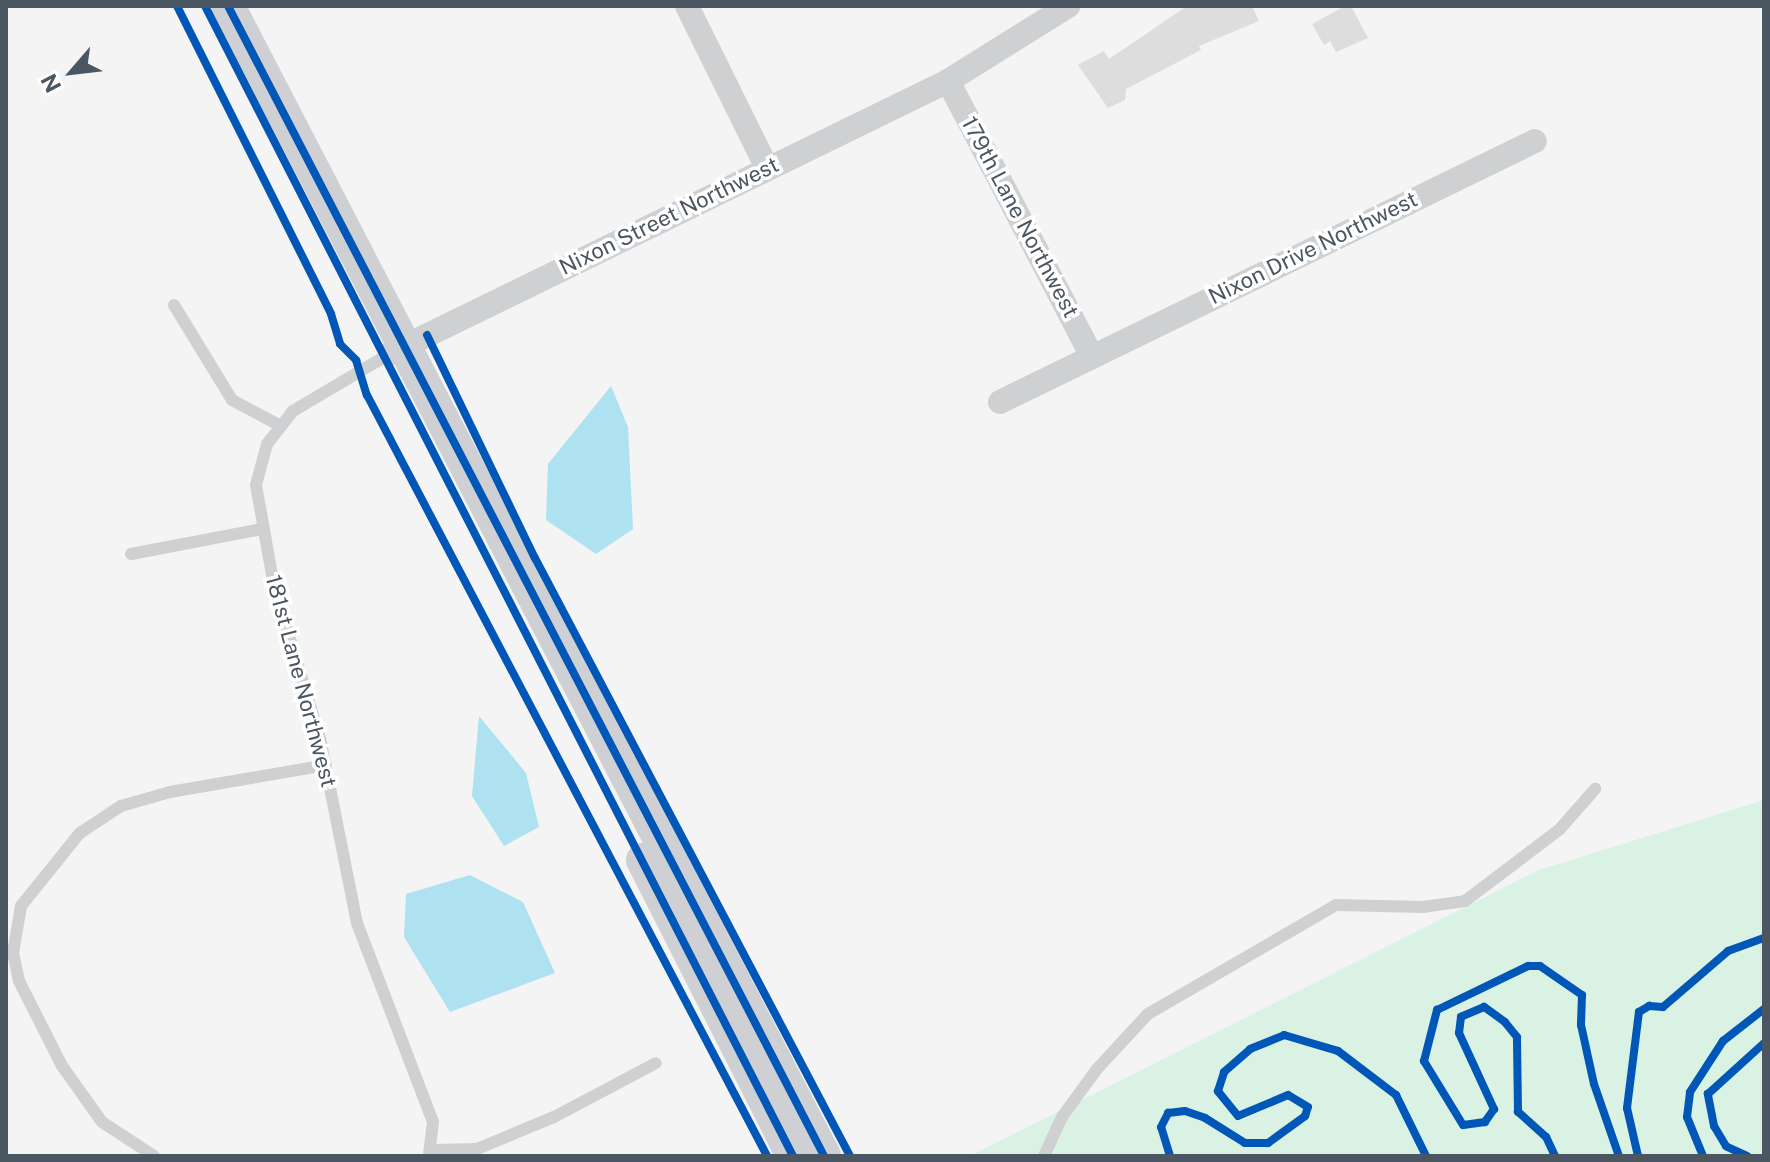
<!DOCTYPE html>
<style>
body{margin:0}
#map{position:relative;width:1770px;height:1162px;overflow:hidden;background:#f4f4f4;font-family:"Public Sans",sans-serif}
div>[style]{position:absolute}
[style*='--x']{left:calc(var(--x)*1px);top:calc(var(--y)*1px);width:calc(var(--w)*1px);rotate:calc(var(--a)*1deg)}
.green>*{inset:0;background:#d9f2e3}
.water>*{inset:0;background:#aee2f0}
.building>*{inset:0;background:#ddddde}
.service>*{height:12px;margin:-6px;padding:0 6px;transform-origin:6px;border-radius:6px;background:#ced0d2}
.minor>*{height:24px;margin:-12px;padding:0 12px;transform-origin:12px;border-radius:12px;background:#ced0d2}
.secondary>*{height:34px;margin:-17px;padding:0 17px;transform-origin:17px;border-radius:17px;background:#ced0d4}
.cycleway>*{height:8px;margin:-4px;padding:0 4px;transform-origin:4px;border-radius:4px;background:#0057b8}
span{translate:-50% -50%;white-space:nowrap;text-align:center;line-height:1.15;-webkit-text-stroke:7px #fff;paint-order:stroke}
.street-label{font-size:22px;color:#4a5661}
.frame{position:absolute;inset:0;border:8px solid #4a5661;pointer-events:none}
.north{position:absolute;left:32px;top:32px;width:80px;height:80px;-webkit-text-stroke:6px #fff;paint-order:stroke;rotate:242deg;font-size:22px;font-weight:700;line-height:32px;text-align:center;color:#4a5661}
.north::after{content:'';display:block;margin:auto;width:28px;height:36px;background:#4a5661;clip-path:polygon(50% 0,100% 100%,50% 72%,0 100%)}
</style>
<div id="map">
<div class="green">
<div style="clip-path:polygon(1764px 800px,1764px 1156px,970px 1156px,1539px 870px)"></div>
</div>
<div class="water">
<div style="clip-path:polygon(611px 386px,628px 427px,633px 529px,596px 554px,546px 520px,548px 464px)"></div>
<div style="clip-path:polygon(479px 716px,526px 773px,539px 827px,504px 846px,472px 796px)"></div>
<div style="clip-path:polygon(470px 875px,523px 902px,555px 973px,450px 1012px,404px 937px,406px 894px)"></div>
</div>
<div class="building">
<div style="clip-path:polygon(1187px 6px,1252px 6px,1259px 21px,1199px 46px,1201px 50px,1126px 89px,1125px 100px,1108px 108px,1078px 65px,1104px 51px,1109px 59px)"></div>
<div style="clip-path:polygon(1345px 6px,1351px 6px,1368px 38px,1336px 52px,1330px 41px,1324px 45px,1312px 24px)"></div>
</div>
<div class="service">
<div style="--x:174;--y:305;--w:111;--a:58.6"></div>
<div style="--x:232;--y:400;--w:53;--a:28"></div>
<div style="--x:391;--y:353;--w:114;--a:149.4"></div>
<div style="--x:293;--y:411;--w:42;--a:128.2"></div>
<div style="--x:267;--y:444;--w:42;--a:105"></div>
<div style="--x:256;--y:485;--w:103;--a:79.9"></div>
<div style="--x:274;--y:586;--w:159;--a:73.2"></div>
<div style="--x:320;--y:738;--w:189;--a:78.7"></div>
<div style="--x:357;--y:923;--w:213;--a:69.1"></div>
<div style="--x:433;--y:1122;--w:34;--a:97"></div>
<div style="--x:131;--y:554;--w:133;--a:-10.8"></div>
<div style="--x:431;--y:1150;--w:46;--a:-1.2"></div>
<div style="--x:477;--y:1149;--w:83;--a:-22.6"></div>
<div style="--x:554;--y:1117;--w:115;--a:-27.9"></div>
<div style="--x:154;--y:1156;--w:62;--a:-146.8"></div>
<div style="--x:102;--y:1122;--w:69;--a:-125.5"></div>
<div style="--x:62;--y:1066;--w:95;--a:-116.8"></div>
<div style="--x:19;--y:981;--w:29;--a:-102"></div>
<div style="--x:13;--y:953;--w:48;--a:-80.3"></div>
<div style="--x:21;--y:906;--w:94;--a:-51.1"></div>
<div style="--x:80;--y:833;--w:49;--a:-33.4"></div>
<div style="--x:121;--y:806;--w:51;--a:-15.9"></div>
<div style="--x:170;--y:792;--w:158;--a:-9.8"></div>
<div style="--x:1044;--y:1156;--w:43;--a:-65.2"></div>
<div style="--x:1062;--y:1117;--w:59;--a:-53.9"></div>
<div style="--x:1097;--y:1069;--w:75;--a:-47.2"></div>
<div style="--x:1148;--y:1014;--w:217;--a:-30.1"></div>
<div style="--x:1336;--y:905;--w:87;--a:1.3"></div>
<div style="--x:1423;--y:907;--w:42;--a:-8.1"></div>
<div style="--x:1465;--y:901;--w:118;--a:-37.1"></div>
<div style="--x:1559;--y:830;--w:55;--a:-48.7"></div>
</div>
<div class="minor">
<div style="--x:687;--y:6;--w:181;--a:63.7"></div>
<div style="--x:948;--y:81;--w:308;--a:62.4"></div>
<div style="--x:391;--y:353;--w:620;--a:-26.03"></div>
<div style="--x:948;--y:81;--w:142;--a:-32"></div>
<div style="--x:1000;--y:402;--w:595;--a:-26.01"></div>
</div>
<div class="secondary">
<div style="--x:228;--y:6;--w:1295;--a:62.6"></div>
<div style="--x:643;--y:860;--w:332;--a:63.1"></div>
</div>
<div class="cycleway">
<div style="--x:177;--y:6;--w:344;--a:63.4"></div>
<div style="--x:331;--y:314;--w:31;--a:73"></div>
<div style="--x:340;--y:344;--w:23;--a:45"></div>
<div style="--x:356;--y:360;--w:37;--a:73"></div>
<div style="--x:367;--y:395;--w:860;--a:62.27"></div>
<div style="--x:205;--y:6;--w:1292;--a:62.92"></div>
<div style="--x:228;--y:6;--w:1295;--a:62.6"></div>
<div style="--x:427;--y:335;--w:248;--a:64.2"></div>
<div style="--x:535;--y:558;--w:676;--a:62.22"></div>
<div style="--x:1170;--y:1156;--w:30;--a:-107"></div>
<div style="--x:1161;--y:1127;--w:16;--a:-63"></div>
<div style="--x:1168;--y:1113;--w:17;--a:-7"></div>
<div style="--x:1185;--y:1111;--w:21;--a:19"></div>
<div style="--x:1205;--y:1118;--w:47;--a:32"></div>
<div style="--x:1245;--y:1143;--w:23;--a:0"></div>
<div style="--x:1268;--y:1143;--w:46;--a:-36.1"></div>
<div style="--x:1305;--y:1116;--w:9;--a:-72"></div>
<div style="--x:1308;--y:1107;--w:23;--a:-149"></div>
<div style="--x:1288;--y:1095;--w:54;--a:157.2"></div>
<div style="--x:1238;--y:1116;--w:32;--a:-129"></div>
<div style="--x:1218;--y:1091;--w:20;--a:-72"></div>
<div style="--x:1224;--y:1072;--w:35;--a:-41"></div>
<div style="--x:1250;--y:1049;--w:37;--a:-22"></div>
<div style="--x:1284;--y:1035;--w:56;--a:16.5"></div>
<div style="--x:1338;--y:1051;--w:73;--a:37.2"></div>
<div style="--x:1396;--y:1095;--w:68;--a:63.8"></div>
<div style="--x:1555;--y:1156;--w:21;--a:-115"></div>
<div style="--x:1546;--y:1137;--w:38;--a:-138"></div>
<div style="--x:1518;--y:1112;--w:75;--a:-90.8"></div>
<div style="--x:1517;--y:1037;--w:19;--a:-129"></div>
<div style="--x:1505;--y:1022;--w:26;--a:-144"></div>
<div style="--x:1484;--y:1007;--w:25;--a:157"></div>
<div style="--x:1461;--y:1017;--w:16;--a:97"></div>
<div style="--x:1459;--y:1033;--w:84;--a:65.3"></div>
<div style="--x:1494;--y:1109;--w:16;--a:125"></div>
<div style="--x:1485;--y:1122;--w:22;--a:172"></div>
<div style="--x:1463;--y:1125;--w:75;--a:-121.4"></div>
<div style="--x:1424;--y:1061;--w:53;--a:-75.7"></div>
<div style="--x:1437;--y:1010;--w:101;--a:-25.8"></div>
<div style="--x:1528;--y:966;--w:12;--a:0"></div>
<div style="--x:1540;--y:966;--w:51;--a:34.6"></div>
<div style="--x:1582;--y:995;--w:30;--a:92"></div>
<div style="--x:1581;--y:1025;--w:60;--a:77.6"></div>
<div style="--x:1594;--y:1084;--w:76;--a:70.9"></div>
<div style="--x:1638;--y:1156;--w:49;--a:-102.9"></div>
<div style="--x:1627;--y:1108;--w:97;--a:-82.9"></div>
<div style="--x:1639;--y:1012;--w:12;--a:-31"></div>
<div style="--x:1649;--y:1006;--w:14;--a:4"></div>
<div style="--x:1663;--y:1007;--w:86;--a:-40.7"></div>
<div style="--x:1728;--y:951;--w:38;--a:-20"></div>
<div style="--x:1703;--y:1156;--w:42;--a:-112.3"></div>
<div style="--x:1687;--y:1117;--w:25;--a:-83"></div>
<div style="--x:1690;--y:1092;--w:61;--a:-57.1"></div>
<div style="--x:1723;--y:1041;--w:52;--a:-38"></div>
<div style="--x:1747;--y:1156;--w:23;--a:-155"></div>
<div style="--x:1726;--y:1146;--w:23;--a:-121"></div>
<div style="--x:1714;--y:1126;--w:33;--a:-101"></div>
<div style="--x:1708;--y:1094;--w:76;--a:-42.3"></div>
</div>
<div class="street-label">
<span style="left:669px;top:216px;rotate:-26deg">Nixon Street Northwest</span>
<span style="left:1020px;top:217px;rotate:62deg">179th Lane Northwest</span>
<span style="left:1313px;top:248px;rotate:-26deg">Nixon Drive Northwest</span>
<span style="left:301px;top:681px;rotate:75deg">181st Lane Northwest</span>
</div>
<div class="frame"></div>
<div class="north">N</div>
</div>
